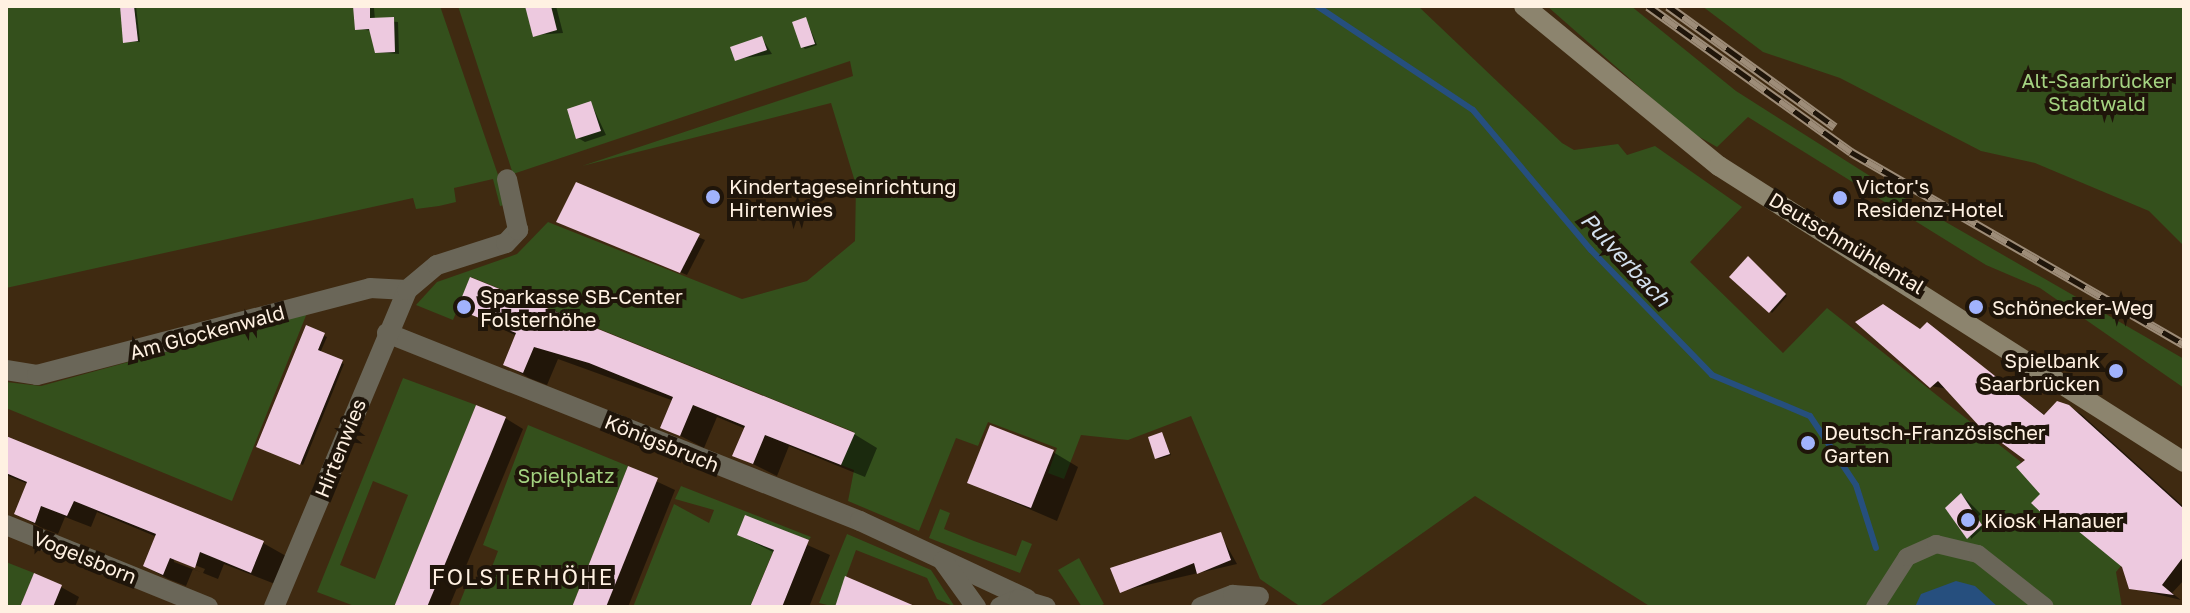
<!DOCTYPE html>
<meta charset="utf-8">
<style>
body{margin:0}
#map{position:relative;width:2190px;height:613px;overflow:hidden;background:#3f2a11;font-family:"Golos Text",sans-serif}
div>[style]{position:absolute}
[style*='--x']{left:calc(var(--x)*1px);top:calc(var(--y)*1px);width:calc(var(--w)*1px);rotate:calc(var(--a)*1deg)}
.green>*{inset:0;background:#34501c}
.water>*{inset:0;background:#264f7e}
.shadow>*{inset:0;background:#0007}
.stream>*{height:6px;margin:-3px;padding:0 3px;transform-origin:3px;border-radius:3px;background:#264f7e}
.building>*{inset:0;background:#edc9df}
.pedestrian>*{height:18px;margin:-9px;padding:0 9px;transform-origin:9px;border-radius:9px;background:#6a6658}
.minor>*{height:20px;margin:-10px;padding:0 10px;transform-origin:10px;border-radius:10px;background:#6a6658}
.secondary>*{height:20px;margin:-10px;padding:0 10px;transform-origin:10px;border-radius:10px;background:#8c846e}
.rail>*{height:9px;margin-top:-4.5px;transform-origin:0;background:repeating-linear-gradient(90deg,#1f150a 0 18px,#9d8c78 0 36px);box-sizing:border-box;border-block:2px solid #9d8c78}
.dots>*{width:22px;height:22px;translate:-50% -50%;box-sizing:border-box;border:4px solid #1f150a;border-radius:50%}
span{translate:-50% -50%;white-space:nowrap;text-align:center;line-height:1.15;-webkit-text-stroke:8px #1f150a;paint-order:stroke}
.park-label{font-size:20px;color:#a4d381}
.poi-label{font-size:20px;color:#fff1e2}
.left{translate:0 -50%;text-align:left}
.right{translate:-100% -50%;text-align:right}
.street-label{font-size:20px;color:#fff1e2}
.water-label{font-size:22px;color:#d4e1ef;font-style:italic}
.neighbourhood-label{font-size:22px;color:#fff1e2;letter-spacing:2px}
.frame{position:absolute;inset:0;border:8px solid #fff1e2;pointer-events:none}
</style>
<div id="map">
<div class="green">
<div style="clip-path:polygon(6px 6px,440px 6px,508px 204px,500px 206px,493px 179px,454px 188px,456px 202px,439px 206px,416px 209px,413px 198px,6px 288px)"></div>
<div style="clip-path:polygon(458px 6px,1418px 6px,1562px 143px,1574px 150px,1618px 144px,1627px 155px,1655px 146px,1742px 207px,1690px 262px,1783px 353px,1827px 308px,2021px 462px,2017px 467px,2135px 549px,2116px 572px,2122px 607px,1651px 607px,1475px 496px,1318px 607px,1301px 607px,1260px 579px,1191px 416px,1128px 440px,1081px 435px,1064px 479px,1048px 473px,1057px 448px,988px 422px,978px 446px,956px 438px,919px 531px,848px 501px,854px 470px,841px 465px,854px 432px,471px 277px,453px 320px,416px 305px,437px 282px,517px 254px,548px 222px,742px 299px,807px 281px,855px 241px,856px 185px,831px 103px,582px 166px,853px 76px,850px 61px,513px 174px)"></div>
<div style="clip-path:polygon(1547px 6px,1631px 6px,1736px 91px,1911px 202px,2184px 359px,2184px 388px,2040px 288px,1986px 265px,1748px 117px,1717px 147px,1689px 131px)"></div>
<div style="clip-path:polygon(1702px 6px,2184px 6px,2184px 246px,2149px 211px,2035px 163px,1981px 151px,1840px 78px,1763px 52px)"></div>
<div style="clip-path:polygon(307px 313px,232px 501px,6px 408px,6px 382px,41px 386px)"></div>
<div style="clip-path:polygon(evenodd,403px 378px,476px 405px,394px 607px,357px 607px,317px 592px,403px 378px,373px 481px,408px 495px,375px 579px,340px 565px,373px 481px)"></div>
<div style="clip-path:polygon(528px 425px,628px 466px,572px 607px,458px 607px,468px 582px,484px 588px,498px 551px,483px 545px)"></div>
<div style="clip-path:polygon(681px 486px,811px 537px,809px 540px,782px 530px,750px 607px,633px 607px,674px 504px,709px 523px,714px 510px,675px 499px)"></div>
<div style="clip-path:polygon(940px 509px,950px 513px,944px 529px,974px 541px,1016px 556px,1022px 540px,1032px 544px,1020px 573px,929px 538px)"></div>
<div style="clip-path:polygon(847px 534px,931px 570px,955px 607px,937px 599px,927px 578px,856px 550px,835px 607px,819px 603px)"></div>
<div style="clip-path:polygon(1079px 558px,1104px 604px,1098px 607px,1082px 607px,1058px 570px)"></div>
<div style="clip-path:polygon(6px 562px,34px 573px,20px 607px,6px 607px)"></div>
</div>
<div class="water">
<div style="clip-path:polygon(1956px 581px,1975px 586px,1998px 607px,1915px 607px,1921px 594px)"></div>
</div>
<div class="shadow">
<div style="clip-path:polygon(122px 6px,136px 6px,140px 42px,125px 41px)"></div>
<div style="clip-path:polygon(355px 6px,374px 8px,375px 20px,398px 22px,399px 54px,376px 52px,371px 31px,356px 28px)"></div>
<div style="clip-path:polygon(527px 6px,556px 6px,563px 33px,535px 35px)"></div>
<div style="clip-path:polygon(806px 19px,817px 45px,805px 49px,803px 47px)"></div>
<div style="clip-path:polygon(762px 38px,772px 54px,737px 59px)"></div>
<div style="clip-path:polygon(591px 103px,606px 135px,585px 142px,578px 138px)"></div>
<div style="clip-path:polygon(577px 184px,705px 240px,687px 275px,565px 225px)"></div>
<div style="clip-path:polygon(1751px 260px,1787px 296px,1772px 313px,1770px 311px)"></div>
<div style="clip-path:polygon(460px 309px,854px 434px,877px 448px,865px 477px,789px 446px,777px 476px,735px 455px,746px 429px,717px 417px,704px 448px,663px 427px,674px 401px,558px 359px,547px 385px,529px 378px,505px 364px,517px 336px)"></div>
<div style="clip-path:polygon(1927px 324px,2046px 416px,2068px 406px,2081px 414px,2184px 507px,2184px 580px,2172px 593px,2181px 600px,2131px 588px,2124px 566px,2067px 519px,2062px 524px,2034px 503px,2043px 494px,2028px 459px,1948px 389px,1931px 386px,1921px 331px)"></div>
<div style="clip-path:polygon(307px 328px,327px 337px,320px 353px,344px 364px,303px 465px,259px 446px)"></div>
<div style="clip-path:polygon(505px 418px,523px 429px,449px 607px,396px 607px)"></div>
<div style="clip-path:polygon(1162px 434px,1171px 455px,1159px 459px,1157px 458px)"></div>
<div style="clip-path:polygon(evenodd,6px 438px,263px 543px,286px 556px,275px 584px,224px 564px,218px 579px,193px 569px,186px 586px,168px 579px,145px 566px,157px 537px,97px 512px,91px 527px,65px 517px,58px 534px,40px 527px,17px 514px,28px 484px,6px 475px,6px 438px,174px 557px,205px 569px,203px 573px,174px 562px,174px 557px)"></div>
<div style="clip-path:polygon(1053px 452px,1078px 467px,1057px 521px,969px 483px)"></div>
<div style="clip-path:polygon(630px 469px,675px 490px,628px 607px,574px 607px)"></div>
<div style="clip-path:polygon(1962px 495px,1981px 514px,1975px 519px,1983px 528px,1971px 539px)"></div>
<div style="clip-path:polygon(746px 518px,830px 555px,809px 607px,753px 607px,775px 553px,739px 535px)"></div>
<div style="clip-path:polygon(1220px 534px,1237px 564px,1121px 591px,1113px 569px)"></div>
<div style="clip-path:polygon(61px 587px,79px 597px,75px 607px,22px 607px)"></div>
</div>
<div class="stream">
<div style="--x:1317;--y:6;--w:187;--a:33.7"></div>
<div style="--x:1473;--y:110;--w:183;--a:49.9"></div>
<div style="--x:1591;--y:250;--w:174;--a:45.9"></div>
<div style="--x:1712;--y:375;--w:106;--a:22.7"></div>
<div style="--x:1810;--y:416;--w:83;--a:56.3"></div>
<div style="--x:1856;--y:485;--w:66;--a:72.4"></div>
</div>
<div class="building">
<div style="clip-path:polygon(120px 6px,134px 6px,138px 41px,123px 43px)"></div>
<div style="clip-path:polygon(353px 6px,370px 6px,370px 18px,394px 17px,395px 52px,375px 53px,369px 29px,355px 30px)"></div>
<div style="clip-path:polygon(525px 6px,551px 6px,557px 30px,533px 37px)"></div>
<div style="clip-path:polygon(806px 17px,815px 44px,801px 48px,792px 22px)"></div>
<div style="clip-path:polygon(762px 36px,767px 50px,735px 61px,730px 47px)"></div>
<div style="clip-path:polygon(591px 101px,601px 131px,576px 139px,567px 109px)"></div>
<div style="clip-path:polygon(576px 182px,700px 234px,680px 273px,556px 222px)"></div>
<div style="clip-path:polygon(1748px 256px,1786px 294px,1769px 313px,1729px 277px)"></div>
<div style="clip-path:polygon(470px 277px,855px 433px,841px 465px,765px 435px,753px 464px,732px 456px,745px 426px,693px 405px,680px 436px,660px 428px,673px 397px,589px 363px,534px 347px,523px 373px,503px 365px,516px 333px,457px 309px)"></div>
<div style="clip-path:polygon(1883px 304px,1920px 329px,1927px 322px,2044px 415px,2057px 401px,2069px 405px,2184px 509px,2184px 556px,2162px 585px,2174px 595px,2129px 589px,2122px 567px,2055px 512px,2048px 519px,2031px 503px,2040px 494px,2016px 467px,2025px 460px,1980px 427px,1938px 381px,1930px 388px,1855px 322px)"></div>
<div style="clip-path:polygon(306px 325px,325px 333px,318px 350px,343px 360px,300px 465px,256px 447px)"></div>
<div style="clip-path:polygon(476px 405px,506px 417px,491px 454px,427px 607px,394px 607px)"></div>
<div style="clip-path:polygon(990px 425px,1054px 450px,1031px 508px,967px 483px)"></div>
<div style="clip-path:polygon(1162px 432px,1170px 454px,1155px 459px,1148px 437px)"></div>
<div style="clip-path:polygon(6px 436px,264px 541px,251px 573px,200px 552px,195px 568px,170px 558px,163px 575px,143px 566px,156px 534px,74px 501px,67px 516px,41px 506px,35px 523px,14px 514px,27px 482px,6px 473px)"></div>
<div style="clip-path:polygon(628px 466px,658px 478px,606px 607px,572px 607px)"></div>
<div style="clip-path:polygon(1961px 493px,1982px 525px,1967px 539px,1945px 508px)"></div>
<div style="clip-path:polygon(745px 515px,809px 540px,782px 607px,750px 607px,774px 550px,737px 535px)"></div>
<div style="clip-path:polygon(1221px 532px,1231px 560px,1197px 574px,1194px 563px,1120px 593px,1110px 568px)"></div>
<div style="clip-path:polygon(34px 573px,62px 585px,53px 607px,20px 607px)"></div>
<div style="clip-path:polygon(845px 576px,917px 607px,835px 607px)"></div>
</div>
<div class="pedestrian">
<div style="--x:1875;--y:607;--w:59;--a:-57.4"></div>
<div style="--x:1907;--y:557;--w:32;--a:-24"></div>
<div style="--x:1936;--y:544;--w:43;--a:13.4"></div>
<div style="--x:1978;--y:554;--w:85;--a:38.3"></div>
</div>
<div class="minor">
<div style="--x:387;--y:333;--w:509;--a:21.68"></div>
<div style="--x:860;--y:521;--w:184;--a:25"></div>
<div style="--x:6;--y:370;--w:31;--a:9"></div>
<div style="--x:37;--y:375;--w:344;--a:-14.6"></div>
<div style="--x:370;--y:288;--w:37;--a:3"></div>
<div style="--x:6;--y:525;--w:218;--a:22.1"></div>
<div style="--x:943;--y:561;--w:57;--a:54.3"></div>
<div style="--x:274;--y:607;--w:344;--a:-67.2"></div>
<div style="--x:407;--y:290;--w:39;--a:-40"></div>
<div style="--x:437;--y:265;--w:72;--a:-17.7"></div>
<div style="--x:506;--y:243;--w:18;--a:-47"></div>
<div style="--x:518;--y:230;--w:52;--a:-102.2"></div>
<div style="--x:1000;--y:607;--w:21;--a:-23"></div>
<div style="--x:1019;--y:599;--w:28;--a:17"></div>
<div style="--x:1201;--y:607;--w:34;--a:-21"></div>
<div style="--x:1233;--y:595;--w:26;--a:4"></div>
</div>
<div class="secondary">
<div style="--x:1524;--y:6;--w:252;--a:39.4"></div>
<div style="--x:1719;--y:166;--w:551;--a:32.48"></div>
</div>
<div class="rail">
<div style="--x:1648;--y:6;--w:250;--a:35.7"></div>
<div style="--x:1851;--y:152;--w:384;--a:30"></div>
<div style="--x:1668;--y:6;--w:206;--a:35.9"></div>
</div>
<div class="dots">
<div style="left:713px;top:197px;background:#a1b3fd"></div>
<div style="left:1840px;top:198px;background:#a1b3fd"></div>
<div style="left:464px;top:307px;background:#a1b3fd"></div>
<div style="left:1976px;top:307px;background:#a1b3fd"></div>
<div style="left:2116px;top:371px;background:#a1b3fd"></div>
<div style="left:1808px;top:443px;background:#a1b3fd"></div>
<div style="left:1968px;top:520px;background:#a1b3fd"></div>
</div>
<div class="park-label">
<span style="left:2097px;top:92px">Alt-Saarbrücker<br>Stadtwald</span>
<span style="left:566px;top:475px">Spielplatz</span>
</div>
<div class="poi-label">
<span class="left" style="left:729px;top:198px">Kindertageseinrichtung<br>Hirtenwies</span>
<span class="left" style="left:1856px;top:198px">Victor's<br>Residenz-Hotel</span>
<span class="left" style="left:480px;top:308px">Sparkasse SB-Center<br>Folsterhöhe</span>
<span class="left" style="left:1992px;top:307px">Schönecker-Weg</span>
<span class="right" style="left:2100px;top:372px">Spielbank<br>Saarbrücken</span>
<span class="left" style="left:1824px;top:444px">Deutsch-Französischer<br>Garten</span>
<span class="left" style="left:1984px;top:520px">Kiosk Hanauer</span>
</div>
<div class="street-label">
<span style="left:1847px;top:243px;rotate:31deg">Deutschmühlental</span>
<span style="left:207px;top:332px;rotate:-15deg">Am Glockenwald</span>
<span style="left:662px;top:443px;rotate:22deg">Königsbruch</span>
<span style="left:340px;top:448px;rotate:-68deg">Hirtenwies</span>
<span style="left:85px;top:557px;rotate:22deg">Vogelsborn</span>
</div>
<div class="water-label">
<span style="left:1626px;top:259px;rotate:47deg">Pulverbach</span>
</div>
<div class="neighbourhood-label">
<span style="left:523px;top:577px">FOLSTERHÖHE</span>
</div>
<div class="frame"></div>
</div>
